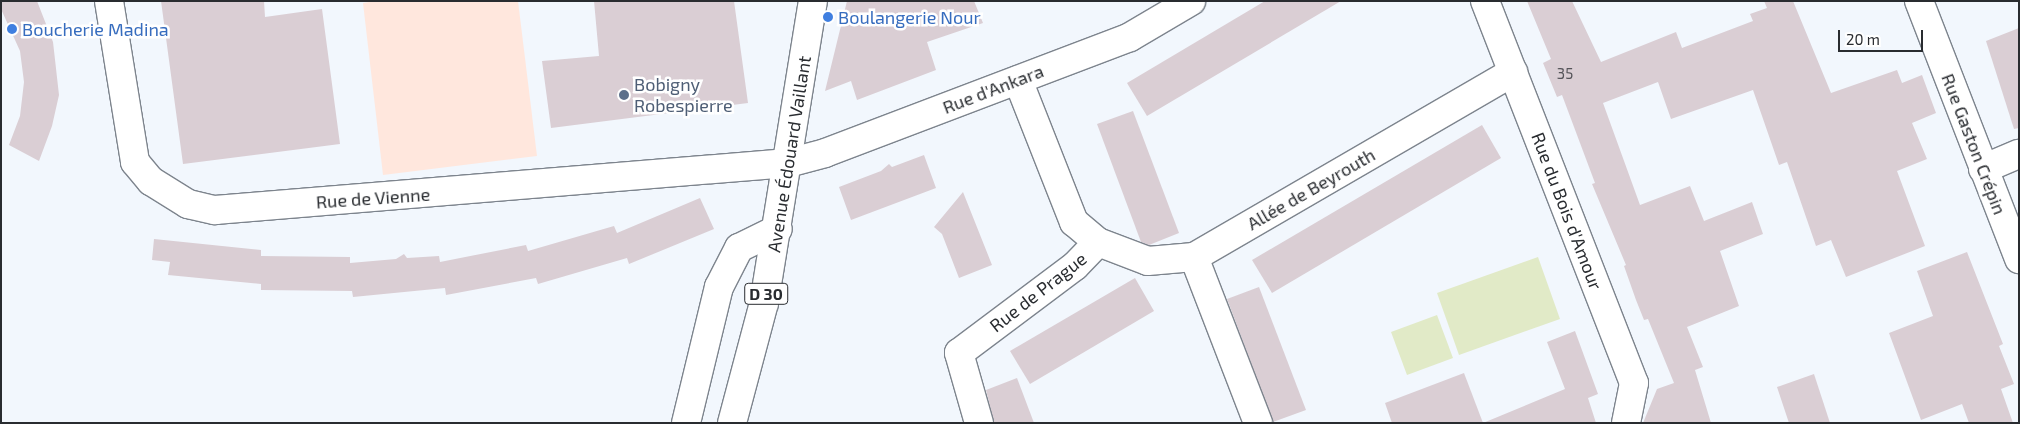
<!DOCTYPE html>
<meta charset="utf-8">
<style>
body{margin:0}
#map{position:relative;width:2020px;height:424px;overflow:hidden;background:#f2f7fd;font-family:"Exo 2",sans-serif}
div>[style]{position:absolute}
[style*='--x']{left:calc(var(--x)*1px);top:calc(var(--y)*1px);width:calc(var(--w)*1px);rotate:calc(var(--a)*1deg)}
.commercial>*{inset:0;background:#ffe7dd}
.green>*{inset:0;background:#e1eac7}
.building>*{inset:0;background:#daced4}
.roads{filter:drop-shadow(1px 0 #7d848d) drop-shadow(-1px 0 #7d848d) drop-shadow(0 1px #7d848d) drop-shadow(0 -1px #7d848d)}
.minor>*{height:28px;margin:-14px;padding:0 14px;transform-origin:14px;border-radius:14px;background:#fff}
.major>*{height:28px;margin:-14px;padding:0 14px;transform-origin:14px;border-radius:14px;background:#fff}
.dots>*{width:14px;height:14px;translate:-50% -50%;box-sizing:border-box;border:2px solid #fff;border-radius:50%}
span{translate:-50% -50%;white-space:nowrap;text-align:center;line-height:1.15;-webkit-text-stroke:5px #fff;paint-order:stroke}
.number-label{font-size:15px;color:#555459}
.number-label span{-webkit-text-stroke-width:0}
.shield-label span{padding:1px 4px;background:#fff;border:1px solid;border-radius:4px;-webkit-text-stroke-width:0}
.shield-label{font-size:16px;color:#292c30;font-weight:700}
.shop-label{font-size:18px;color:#366cbe}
.left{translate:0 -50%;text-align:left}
.service-label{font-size:18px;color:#4e5e75}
.street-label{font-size:18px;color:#292c30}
.frame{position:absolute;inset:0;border:2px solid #292c30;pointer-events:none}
.scale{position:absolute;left:1838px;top:30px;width:85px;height:22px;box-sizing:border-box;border:2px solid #292c30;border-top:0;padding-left:6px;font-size:15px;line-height:18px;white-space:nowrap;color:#292c30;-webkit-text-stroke:4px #fff;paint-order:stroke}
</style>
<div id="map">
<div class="commercial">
<div style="clip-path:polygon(375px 1px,518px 1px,537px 156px,383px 175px,363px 3px)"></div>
</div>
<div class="green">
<div style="clip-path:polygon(1538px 257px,1560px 319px,1459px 355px,1437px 293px)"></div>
<div style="clip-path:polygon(1437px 315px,1453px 358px,1407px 375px,1391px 332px)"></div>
</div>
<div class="building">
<div style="clip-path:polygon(1px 1px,37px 1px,53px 42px,59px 95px,52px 126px,39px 161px,9px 145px,20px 116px,24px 82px,20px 51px,1px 9px)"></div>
<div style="clip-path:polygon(161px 1px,264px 1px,265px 17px,322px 9px,340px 144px,183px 164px)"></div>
<div style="clip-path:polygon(594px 1px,734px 1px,748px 103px,551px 128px,542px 61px,599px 56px)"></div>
<div style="clip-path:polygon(847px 1px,974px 1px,983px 23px,927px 42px,936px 70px,857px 100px,851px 81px,825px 91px)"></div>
<div style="clip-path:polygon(1265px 1px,1341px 1px,1147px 116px,1127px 83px)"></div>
<div style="clip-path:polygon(1527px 1px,1572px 1px,1601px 62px,1676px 32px,1682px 48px,1753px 21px,1750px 14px,1767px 8px,1764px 1px,1793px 1px,1831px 93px,1897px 70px,1902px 83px,1922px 75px,1936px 113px,1912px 123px,1927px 159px,1897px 171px,1925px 246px,1846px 277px,1831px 240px,1816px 246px,1787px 162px,1779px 165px,1753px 90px,1671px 119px,1658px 82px,1603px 103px,1640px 205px,1690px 186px,1704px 221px,1752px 202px,1763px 234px,1720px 251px,1739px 306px,1687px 327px,1703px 367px,1695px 370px,1711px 423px,1643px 423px,1657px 389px,1674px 383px,1648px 319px,1644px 320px,1636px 300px,1624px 266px,1626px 265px,1592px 184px,1595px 183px,1562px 95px,1557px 97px,1543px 63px,1551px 59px)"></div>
<div style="clip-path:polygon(2019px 28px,2019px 128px,2014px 129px,1986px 41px)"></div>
<div style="clip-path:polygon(1133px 111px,1179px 233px,1149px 245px,1141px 242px,1097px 124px)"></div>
<div style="clip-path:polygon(1482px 125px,1501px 158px,1272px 293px,1252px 260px)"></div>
<div style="clip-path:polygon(924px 155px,936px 188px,851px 220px,839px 187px,881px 171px,889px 164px,892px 167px)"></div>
<div style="clip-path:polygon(963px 192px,992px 265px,959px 278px,942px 234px,934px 227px)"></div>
<div style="clip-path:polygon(700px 198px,714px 229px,629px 264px,627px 258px,538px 284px,536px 278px,446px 295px,445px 288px,353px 297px,352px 291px,261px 290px,261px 284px,168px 275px,170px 262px,152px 260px,154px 239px,261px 250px,261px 256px,350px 257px,350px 263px,396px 259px,404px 254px,407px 258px,439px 256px,440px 262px,526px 245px,528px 251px,614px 226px,617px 233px)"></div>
<div style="clip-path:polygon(1967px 252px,2003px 344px,1999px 346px,2014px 384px,2001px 389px,2013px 423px,1969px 423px,1962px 404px,1921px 420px,1889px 333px,1933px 316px,1917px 271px)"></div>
<div style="clip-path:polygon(1135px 278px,1154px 311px,1030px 384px,1010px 351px)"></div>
<div style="clip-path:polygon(1259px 287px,1306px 410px,1273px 422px,1227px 299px)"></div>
<div style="clip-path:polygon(1575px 331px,1598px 394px,1588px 398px,1596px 423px,1483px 423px,1565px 389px,1547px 342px)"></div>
<div style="clip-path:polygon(1464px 373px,1483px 423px,1392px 423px,1385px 403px)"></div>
<div style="clip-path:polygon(1814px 374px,1830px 423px,1789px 423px,1777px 387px)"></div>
<div style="clip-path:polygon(1017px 378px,1034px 423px,994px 423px,986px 390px)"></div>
</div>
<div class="roads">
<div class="minor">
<div style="--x:109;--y:1;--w:163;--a:80.8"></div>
<div style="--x:135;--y:162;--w:25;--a:50"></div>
<div style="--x:151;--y:181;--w:44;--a:31.9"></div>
<div style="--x:188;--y:204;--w:28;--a:13"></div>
<div style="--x:215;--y:210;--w:575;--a:-4.69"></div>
<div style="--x:788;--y:163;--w:38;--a:-15"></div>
<div style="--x:825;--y:153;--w:326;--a:-20.8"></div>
<div style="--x:1130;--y:37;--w:71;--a:-30.5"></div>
<div style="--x:1485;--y:1;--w:410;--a:68.7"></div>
<div style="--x:1634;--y:383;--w:41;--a:101.3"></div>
<div style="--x:1919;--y:1;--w:277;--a:68.8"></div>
<div style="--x:1018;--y:80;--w:153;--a:68.5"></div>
<div style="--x:1074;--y:222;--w:31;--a:40"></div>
<div style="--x:1098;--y:242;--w:53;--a:20.8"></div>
<div style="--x:1148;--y:261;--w:46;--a:-5"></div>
<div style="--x:1194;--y:257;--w:369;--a:-30.1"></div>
<div style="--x:1983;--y:169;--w:39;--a:-23"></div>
<div style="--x:1194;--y:257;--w:178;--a:68.9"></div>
<div style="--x:686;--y:423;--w:140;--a:-76.4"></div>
<div style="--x:719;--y:287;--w:44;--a:-62.9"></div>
<div style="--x:739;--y:248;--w:43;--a:-26"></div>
<div style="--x:979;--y:423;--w:73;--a:-105.9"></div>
<div style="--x:959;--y:353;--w:145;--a:-36.9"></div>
<div style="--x:1075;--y:266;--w:33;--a:-46"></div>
</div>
<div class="major">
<div style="--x:732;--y:423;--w:124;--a:-75.1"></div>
<div style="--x:764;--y:303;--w:306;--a:-80.8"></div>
</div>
</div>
<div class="dots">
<div style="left:828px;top:17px;background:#3f7fe0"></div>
<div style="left:12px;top:29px;background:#3f7fe0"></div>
<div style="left:624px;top:95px;background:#5c6f8a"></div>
</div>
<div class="number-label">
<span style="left:1565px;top:74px">35</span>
</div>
<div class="shield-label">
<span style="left:766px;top:294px">D 30</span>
</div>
<div class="shop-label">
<span class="left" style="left:838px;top:17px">Boulangerie Nour</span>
<span class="left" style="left:22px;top:29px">Boucherie Madina</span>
</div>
<div class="service-label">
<span class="left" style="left:634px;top:95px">Bobigny<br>Robespierre</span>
</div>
<div class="street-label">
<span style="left:993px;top:89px;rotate:-21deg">Rue d'Ankara</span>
<span style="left:1974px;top:144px;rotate:69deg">Rue Gaston Crépin</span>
<span style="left:789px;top:154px;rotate:-81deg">Avenue Édouard Vaillant</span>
<span style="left:1311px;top:189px;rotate:-30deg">Allée de Beyrouth</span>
<span style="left:373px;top:198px;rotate:-4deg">Rue de Vienne</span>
<span style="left:1567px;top:211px;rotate:69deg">Rue du Bois d'Amour</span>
<span style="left:1038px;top:292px;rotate:-38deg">Rue de Prague</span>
</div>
<div class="frame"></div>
<div class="scale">20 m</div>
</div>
